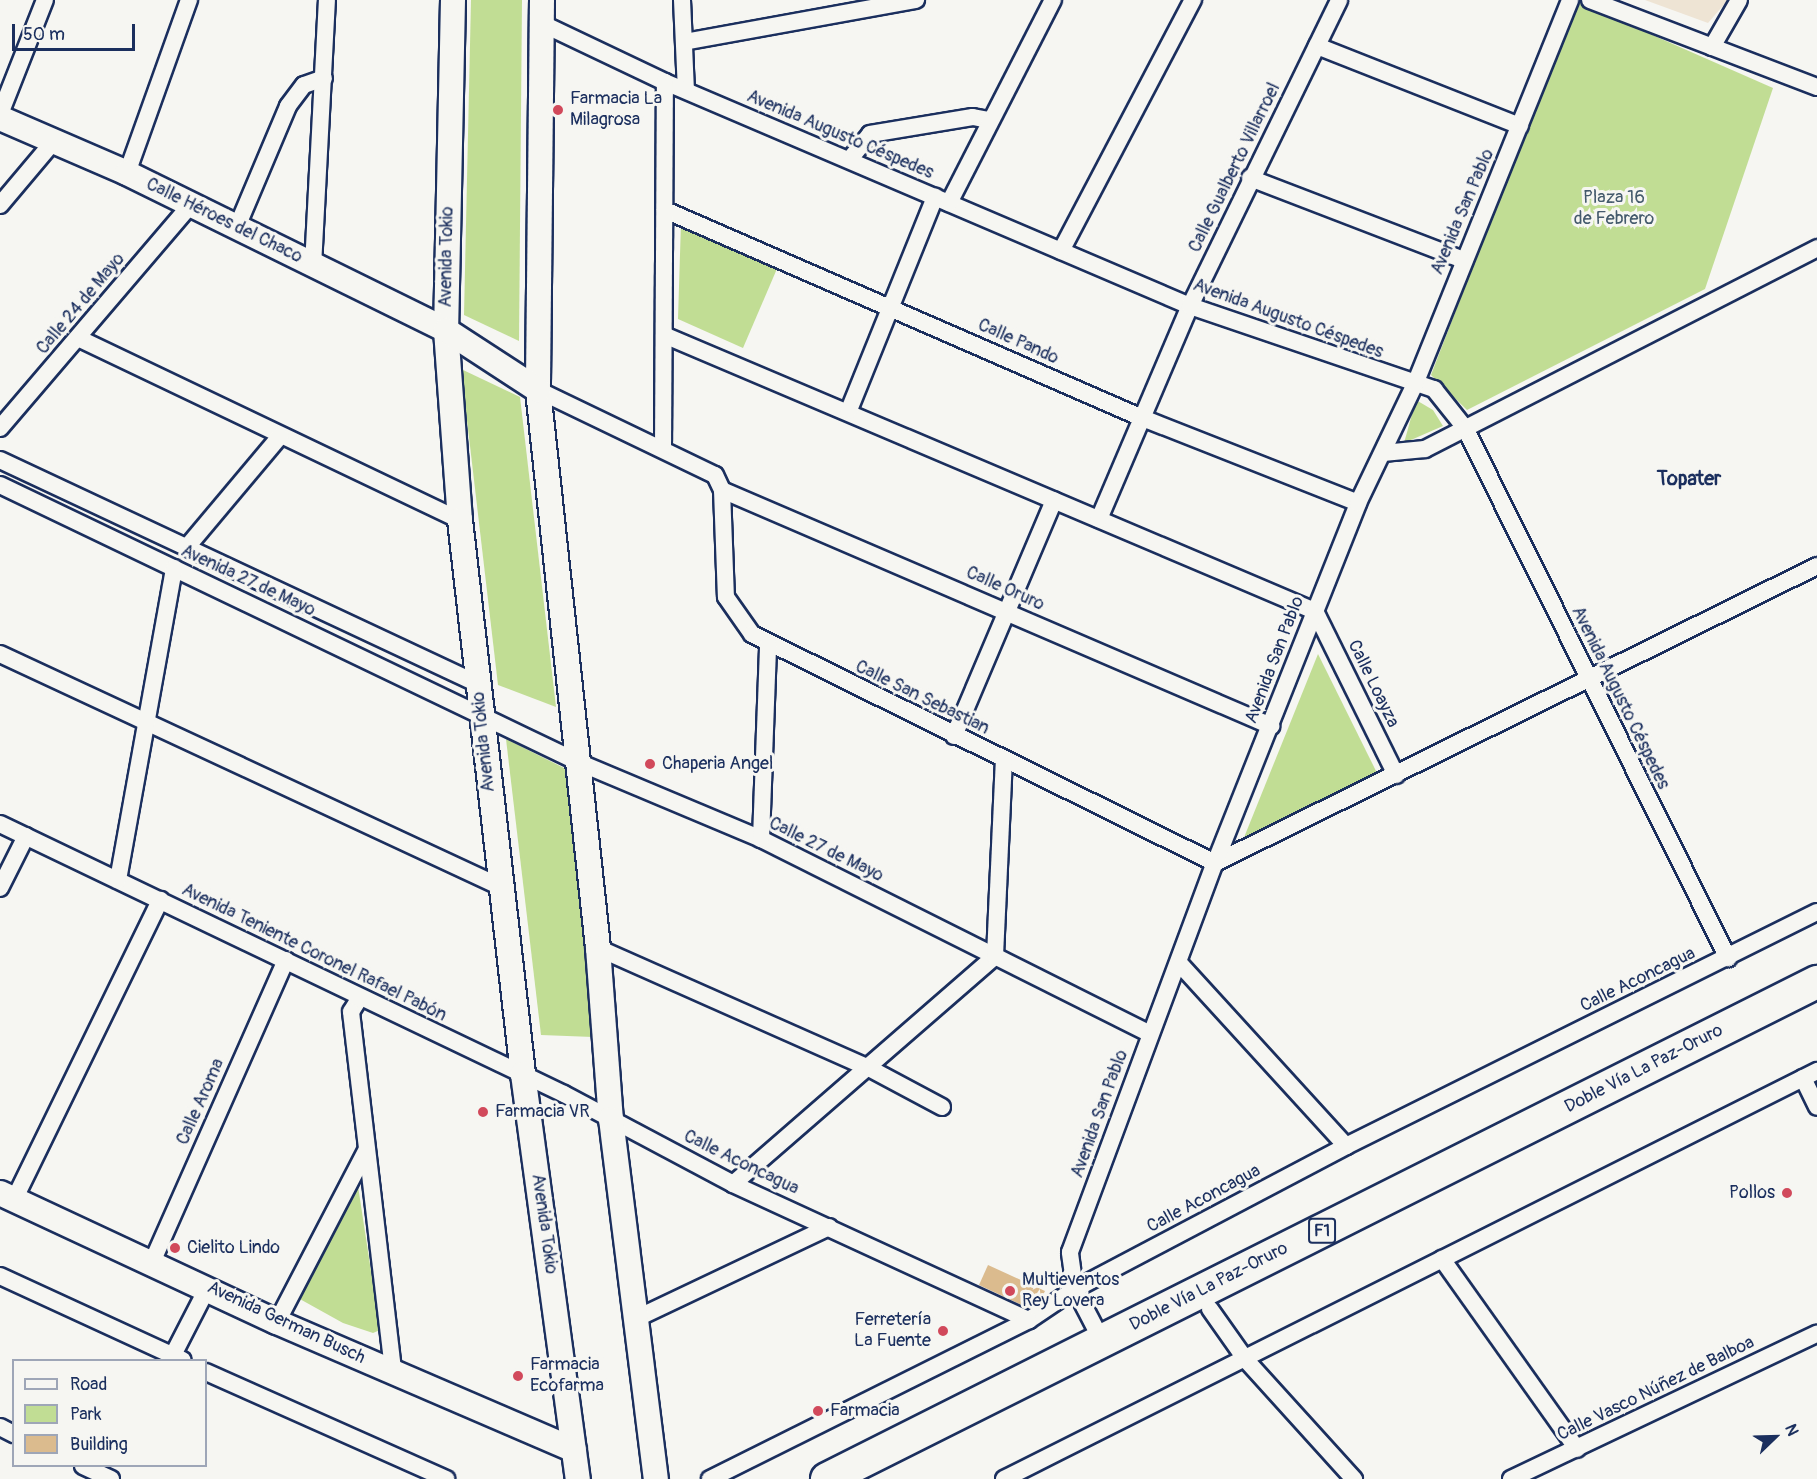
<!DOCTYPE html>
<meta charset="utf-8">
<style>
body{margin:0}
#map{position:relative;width:1817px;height:1479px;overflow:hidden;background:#f6f6f2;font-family:Pangolin,sans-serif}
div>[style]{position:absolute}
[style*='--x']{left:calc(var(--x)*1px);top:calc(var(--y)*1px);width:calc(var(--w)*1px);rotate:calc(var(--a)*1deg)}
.built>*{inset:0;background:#eee4d4}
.green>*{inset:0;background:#c1dd94}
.building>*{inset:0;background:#dbbb8e}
.roads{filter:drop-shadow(2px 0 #1b2f5e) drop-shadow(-2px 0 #1b2f5e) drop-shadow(0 2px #1b2f5e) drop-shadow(0 -2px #1b2f5e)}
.street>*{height:16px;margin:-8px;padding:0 8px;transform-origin:8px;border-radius:8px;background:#f6f6f2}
.secondary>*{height:24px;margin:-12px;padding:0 12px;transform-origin:12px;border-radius:12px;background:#f6f6f2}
.highway>*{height:32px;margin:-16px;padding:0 16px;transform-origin:16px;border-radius:16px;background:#f6f6f2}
.dots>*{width:16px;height:16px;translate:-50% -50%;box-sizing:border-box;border:3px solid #f6f6f2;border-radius:50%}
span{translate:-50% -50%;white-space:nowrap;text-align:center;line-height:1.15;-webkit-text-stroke:6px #f6f6f2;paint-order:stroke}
.shield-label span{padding:2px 4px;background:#f6f6f2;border:2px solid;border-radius:4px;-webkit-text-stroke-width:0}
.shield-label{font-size:16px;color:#1b2f5e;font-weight:700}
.poi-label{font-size:18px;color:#1b2f5e}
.left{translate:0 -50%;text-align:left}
.right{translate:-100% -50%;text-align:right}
.street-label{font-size:18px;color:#1b2f5e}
.park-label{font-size:18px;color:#445a6c}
.neighbourhood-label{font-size:20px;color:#1b2f5e;font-weight:700}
.legend{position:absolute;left:12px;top:1359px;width:195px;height:108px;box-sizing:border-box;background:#f6f6f2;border:2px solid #9ea6b7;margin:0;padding:8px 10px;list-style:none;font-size:18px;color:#1b2f5e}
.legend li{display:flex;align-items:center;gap:12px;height:30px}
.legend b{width:30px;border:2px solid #9ea6b7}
.north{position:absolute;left:1745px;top:1407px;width:60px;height:60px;-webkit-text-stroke:4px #f6f6f2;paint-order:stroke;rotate:67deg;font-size:16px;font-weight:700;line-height:24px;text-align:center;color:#1b2f5e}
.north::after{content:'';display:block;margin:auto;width:21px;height:27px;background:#1b2f5e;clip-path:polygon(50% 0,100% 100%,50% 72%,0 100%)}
.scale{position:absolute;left:12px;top:24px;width:123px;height:27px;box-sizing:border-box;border:3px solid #1b2f5e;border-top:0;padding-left:8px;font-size:18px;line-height:21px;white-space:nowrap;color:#1b2f5e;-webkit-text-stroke:4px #f6f6f2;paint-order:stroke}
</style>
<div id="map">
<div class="built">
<div style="clip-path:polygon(1645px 0,1728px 0,1708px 23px)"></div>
</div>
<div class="green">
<div style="clip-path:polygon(471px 0,522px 0,519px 341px,464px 315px)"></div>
<div style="clip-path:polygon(1575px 1px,1773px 88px,1705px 289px,1467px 410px,1431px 375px)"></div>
<div style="clip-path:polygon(681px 222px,779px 264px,743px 348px,678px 319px)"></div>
<div style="clip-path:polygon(461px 369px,520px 397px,556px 707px,498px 685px)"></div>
<div style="clip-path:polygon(1416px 400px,1433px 410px,1443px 426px,1404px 443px)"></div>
<div style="clip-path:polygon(1318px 654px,1378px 775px,1243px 840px)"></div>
<div style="clip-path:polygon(506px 739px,566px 769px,593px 1037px,541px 1035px)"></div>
<div style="clip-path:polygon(358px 1186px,380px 1330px,373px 1333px,343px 1323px,298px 1298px)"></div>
</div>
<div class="building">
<div style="clip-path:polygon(988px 1265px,1045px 1291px,1041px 1299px,1028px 1308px,979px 1285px)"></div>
</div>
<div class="roads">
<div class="street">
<div style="--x:682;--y:0;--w:90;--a:87.5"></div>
<div style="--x:1590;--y:0;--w:243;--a:21"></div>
<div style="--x:543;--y:24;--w:135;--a:25.4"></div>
<div style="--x:665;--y:82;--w:571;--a:23.11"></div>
<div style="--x:1190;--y:306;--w:258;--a:18.8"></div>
<div style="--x:1434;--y:389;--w:50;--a:51.5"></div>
<div style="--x:1465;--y:428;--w:592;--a:63.61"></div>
<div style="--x:684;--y:42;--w:236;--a:-10.3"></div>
<div style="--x:1317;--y:46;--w:218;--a:21.5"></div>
<div style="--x:1712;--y:47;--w:54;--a:-60.1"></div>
<div style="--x:0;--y:114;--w:123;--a:-68.5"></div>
<div style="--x:850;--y:159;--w:32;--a:-51"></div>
<div style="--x:870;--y:134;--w:104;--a:-9.4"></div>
<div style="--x:973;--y:117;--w:15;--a:11"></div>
<div style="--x:127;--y:173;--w:184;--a:-70.3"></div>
<div style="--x:1250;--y:178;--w:229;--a:21"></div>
<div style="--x:949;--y:203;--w:228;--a:-62.9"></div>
<div style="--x:0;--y:205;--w:82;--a:-49.9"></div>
<div style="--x:665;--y:210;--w:518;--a:23.55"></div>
<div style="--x:1140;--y:417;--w:234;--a:21.5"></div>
<div style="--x:237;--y:227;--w:131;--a:-67.1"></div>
<div style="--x:288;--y:106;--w:26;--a:-53"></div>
<div style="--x:304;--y:85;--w:21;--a:-19"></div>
<div style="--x:1061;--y:251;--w:284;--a:-62.3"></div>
<div style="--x:313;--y:266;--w:266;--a:-87"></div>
<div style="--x:664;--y:335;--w:707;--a:22.98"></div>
<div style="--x:1315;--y:611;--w:183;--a:63.7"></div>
<div style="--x:78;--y:338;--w:423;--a:25.5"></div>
<div style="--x:538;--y:390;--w:196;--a:25.7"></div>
<div style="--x:715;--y:475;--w:17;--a:65"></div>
<div style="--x:722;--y:490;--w:107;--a:87.9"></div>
<div style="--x:726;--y:597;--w:45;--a:54.9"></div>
<div style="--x:752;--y:634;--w:517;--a:26.32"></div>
<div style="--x:1215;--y:863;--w:671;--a:-26.26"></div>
<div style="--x:849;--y:410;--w:230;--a:-68"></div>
<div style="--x:0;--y:428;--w:294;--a:-49.5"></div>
<div style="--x:663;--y:448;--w:366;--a:-89.7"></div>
<div style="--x:1383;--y:453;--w:42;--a:-5.4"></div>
<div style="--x:1425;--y:449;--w:441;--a:-27.1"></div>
<div style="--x:0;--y:460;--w:528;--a:25.11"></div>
<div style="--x:0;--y:485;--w:641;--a:25.61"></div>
<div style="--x:578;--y:762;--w:199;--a:22.8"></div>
<div style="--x:761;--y:839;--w:435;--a:26.6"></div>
<div style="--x:722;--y:490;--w:598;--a:23.26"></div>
<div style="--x:1099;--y:519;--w:232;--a:-66.9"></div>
<div style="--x:1190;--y:306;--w:340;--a:-64"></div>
<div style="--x:187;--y:547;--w:145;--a:-50"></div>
<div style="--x:0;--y:654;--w:553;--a:24.94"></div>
<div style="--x:954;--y:736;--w:256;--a:-67"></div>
<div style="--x:0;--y:824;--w:625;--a:25.58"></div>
<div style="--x:564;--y:1094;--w:191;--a:28"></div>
<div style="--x:733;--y:1184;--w:326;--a:24.7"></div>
<div style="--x:1029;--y:1320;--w:55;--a:-34"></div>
<div style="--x:1075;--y:1289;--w:306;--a:-27.8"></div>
<div style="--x:1346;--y:1146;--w:526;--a:-26.42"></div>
<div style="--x:761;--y:839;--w:194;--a:-87.9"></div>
<div style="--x:118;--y:880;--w:317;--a:-79.8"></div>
<div style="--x:0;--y:888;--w:58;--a:-63.4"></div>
<div style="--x:598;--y:948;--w:294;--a:23.9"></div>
<div style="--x:867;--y:1067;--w:85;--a:28.1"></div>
<div style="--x:1179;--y:963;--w:248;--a:47.6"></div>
<div style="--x:359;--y:999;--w:15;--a:122"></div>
<div style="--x:351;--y:1012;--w:362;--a:83.3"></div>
<div style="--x:1803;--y:1078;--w:32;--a:64"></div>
<div style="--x:733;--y:1184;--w:347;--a:-41"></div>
<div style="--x:995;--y:956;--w:197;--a:-87.4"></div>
<div style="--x:14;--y:1200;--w:334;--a:-64"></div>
<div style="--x:1442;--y:1259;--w:233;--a:54.6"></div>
<div style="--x:153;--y:1260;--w:328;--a:-66.1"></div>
<div style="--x:0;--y:1276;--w:201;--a:24.7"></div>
<div style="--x:1210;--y:1309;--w:62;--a:54.8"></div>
<div style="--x:1246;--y:1360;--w:161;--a:47.8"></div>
<div style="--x:633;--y:1320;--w:217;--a:-25.4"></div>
<div style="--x:277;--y:1322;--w:193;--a:-62.5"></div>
<div style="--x:1102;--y:1341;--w:59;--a:-117.4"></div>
<div style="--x:1075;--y:1289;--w:37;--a:-98"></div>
<div style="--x:1070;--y:1252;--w:415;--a:-69.6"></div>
<div style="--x:1215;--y:863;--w:387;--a:-68.3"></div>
<div style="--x:1358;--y:503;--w:132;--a:-64.4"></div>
<div style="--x:1415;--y:384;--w:414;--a:-68"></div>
<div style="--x:173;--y:1355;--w:76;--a:-62.8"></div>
<div style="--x:206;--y:1372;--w:263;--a:24"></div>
<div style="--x:0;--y:1427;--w:16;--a:27"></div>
<div style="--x:83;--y:1466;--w:31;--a:25"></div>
<div style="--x:710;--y:1479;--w:356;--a:-26.5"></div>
<div style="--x:1004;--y:1479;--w:910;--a:-26.65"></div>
<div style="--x:1511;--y:1479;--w:339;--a:-25.4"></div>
</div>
<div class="secondary">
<div style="--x:453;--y:0;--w:330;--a:91.2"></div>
<div style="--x:446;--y:330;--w:191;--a:85.8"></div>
<div style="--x:460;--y:520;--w:558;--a:83.51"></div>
<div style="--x:523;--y:1074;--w:409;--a:82.3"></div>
<div style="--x:542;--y:0;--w:390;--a:90.6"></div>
<div style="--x:538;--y:390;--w:561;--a:83.86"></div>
<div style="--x:598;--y:948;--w:171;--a:85.7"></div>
<div style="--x:611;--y:1119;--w:363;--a:82.9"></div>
<div style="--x:0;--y:118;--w:138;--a:23.4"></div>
<div style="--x:127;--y:173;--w:356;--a:26.2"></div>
<div style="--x:446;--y:330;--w:110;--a:33.1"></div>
<div style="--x:0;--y:1193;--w:306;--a:25"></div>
<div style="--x:277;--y:1322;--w:323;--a:23.3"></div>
</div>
<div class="highway">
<div style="--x:827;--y:1479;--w:1108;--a:-26.66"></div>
</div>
</div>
<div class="dots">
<div style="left:558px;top:110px;background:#d1495b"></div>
<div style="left:650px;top:764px;background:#d1495b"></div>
<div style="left:483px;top:1112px;background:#d1495b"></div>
<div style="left:1787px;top:1193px;background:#d1495b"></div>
<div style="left:175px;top:1248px;background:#d1495b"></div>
<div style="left:1010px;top:1291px;background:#d1495b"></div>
<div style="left:943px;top:1331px;background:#d1495b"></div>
<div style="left:518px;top:1376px;background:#d1495b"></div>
<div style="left:818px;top:1411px;background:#d1495b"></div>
</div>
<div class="shield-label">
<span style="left:1322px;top:1231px">F1</span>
</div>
<div class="poi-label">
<span class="left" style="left:570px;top:110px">Farmacia La<br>Milagrosa</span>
<span class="left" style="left:662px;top:764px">Chaperia Angel</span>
<span class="left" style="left:495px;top:1112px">Farmacia VR</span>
<span class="right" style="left:1775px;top:1193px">Pollos</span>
<span class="left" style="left:187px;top:1248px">Cielito Lindo</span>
<span class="left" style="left:1022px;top:1291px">Multieventos<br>Rey Lovera</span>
<span class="right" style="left:931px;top:1331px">Ferretería<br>La Fuente</span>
<span class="left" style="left:530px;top:1376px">Farmacia<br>Ecofarma</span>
<span class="left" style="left:830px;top:1411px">Farmacia</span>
</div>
<div class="street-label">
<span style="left:840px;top:135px;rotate:23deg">Avenida Augusto Céspedes</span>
<span style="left:1235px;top:168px;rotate:-64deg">Calle Gualberto Villarroel</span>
<span style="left:1463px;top:212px;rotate:-67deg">Avenida San Pablo</span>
<span style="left:224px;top:221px;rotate:26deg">Calle Héroes del Chaco</span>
<span style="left:447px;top:257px;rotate:-89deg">Avenida Tokio</span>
<span style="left:81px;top:304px;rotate:-50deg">Calle 24 de Mayo</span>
<span style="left:1288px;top:319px;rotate:20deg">Avenida Augusto Céspedes</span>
<span style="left:1018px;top:342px;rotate:24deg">Calle Pando</span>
<span style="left:248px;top:581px;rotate:25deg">Avenida 27 de Mayo</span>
<span style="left:1005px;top:589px;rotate:24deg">Calle Oruro</span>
<span style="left:1275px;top:660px;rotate:-69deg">Avenida San Pablo</span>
<span style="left:1373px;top:684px;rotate:64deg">Calle Loayza</span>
<span style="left:922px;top:698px;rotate:26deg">Calle San Sebastian</span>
<span style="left:1620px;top:698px;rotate:64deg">Avenida Augusto Céspedes</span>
<span style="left:484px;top:742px;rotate:-96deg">Avenida Tokio</span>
<span style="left:826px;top:850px;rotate:26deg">Calle 27 de Mayo</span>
<span style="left:314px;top:953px;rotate:26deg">Avenida Teniente Coronel Rafael Pabón</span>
<span style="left:1638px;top:980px;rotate:-26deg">Calle Aconcagua</span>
<span style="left:1644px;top:1069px;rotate:-27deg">Doble Vía La Paz-Oruro</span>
<span style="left:201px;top:1102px;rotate:-66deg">Calle Aroma</span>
<span style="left:1100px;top:1114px;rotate:-70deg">Avenida San Pablo</span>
<span style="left:741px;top:1163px;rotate:26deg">Calle Aconcagua</span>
<span style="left:1204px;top:1199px;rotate:-28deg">Calle Aconcagua</span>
<span style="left:544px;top:1224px;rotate:82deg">Avenida Tokio</span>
<span style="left:1209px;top:1287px;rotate:-27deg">Doble Vía La Paz-Oruro</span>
<span style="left:286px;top:1323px;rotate:25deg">Avenida German Busch</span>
<span style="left:1656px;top:1389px;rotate:-26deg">Calle Vasco Núñez de Balboa</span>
</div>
<div class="park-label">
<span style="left:1614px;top:209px">Plaza 16<br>de Febrero</span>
</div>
<div class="neighbourhood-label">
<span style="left:1689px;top:478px">Topater</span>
</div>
<ul class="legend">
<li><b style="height:8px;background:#f6f6f2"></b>Road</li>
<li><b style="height:16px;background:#c1dd94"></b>Park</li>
<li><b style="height:16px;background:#dbbb8e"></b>Building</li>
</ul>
<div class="north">N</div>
<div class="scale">50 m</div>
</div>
